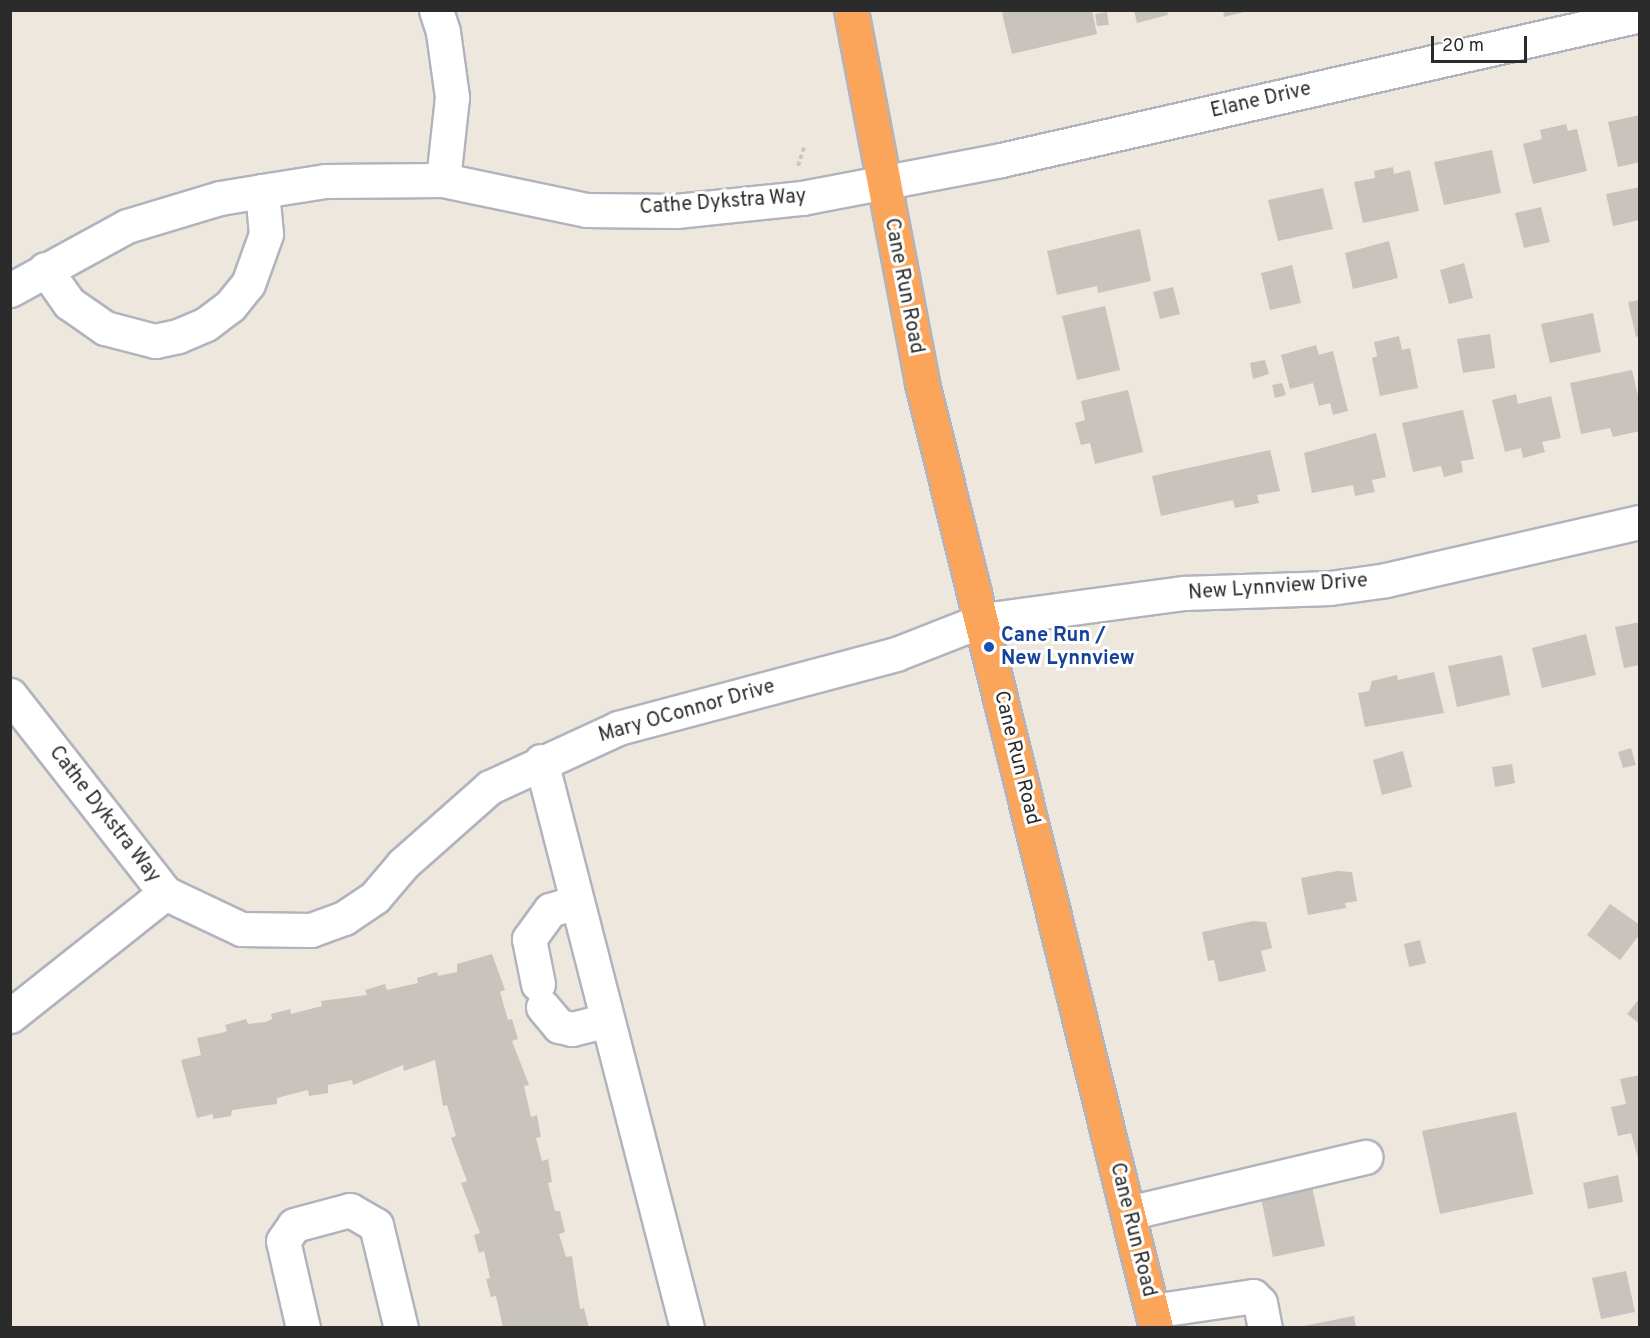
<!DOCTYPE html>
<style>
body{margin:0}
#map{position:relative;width:1650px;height:1338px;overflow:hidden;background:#ede7de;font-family:Overpass,sans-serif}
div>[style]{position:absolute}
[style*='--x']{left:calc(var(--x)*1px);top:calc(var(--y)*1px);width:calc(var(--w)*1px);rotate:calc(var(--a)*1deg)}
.building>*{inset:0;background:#c8c3bd}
.path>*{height:4px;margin-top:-2px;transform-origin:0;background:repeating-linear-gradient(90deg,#c8c8c8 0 4.5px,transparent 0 7.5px)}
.roads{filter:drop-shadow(2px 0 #b1b3be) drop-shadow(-2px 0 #b1b3be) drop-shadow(0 2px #b1b3be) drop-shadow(0 -2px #b1b3be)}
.minor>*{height:33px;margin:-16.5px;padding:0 16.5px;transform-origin:16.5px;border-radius:16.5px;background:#fff}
.highway>*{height:33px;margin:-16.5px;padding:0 16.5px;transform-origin:16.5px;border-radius:16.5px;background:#fba55a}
.dots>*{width:16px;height:16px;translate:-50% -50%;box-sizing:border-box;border:3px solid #fff;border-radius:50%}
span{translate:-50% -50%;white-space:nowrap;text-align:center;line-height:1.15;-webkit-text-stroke:6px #fff;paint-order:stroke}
.street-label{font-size:20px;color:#2b2b2b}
.transit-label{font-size:20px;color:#164399;font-weight:700}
.left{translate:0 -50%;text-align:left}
.frame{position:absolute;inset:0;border:12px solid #2b2b2b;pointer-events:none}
.scale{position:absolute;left:1431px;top:36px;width:96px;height:27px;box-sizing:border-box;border:3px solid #2b2b2b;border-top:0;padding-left:8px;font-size:18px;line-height:21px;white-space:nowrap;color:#2b2b2b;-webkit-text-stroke:4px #fff;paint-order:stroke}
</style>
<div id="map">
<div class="building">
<div style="clip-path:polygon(1012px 10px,1092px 10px,1097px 34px,1012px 54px,1002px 13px)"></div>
<div style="clip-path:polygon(1134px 10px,1167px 10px,1168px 15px,1137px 23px)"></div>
<div style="clip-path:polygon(1223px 10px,1248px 10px,1248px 11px,1224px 17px)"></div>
<div style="clip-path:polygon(1107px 12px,1109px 25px,1097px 26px,1095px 14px)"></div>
<div style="clip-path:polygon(1640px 115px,1640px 162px,1618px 167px,1608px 122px)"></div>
<div style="clip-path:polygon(1566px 124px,1568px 131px,1577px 129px,1587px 171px,1533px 184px,1523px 144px,1542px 139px,1540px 130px)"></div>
<div style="clip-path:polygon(1492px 150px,1501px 193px,1444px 205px,1434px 162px)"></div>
<div style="clip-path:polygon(1393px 167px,1394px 174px,1410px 170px,1419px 211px,1363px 223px,1354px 182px,1375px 178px,1374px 171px)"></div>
<div style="clip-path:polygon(1640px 187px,1640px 220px,1613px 226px,1606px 194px)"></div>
<div style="clip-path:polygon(1323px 188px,1333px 229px,1278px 241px,1268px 200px)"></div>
<div style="clip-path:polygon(1541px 207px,1550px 242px,1524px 248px,1515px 213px)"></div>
<div style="clip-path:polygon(1140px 229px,1151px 281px,1098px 293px,1097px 286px,1057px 295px,1047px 251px)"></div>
<div style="clip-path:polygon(1389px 241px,1398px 278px,1353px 289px,1345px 253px)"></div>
<div style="clip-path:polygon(1464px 263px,1473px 298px,1449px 304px,1440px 270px)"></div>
<div style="clip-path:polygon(1292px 265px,1301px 303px,1270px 310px,1261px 273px)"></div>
<div style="clip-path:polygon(1173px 287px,1180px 314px,1160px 319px,1153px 292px)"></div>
<div style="clip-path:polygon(1640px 300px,1640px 336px,1636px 337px,1628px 302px)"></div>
<div style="clip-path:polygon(1105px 306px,1120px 370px,1077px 380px,1062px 316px)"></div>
<div style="clip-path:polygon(1593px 313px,1601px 352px,1550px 363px,1541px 324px)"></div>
<div style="clip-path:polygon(1490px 334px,1495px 368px,1463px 373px,1457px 339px)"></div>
<div style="clip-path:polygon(1399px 336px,1402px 350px,1410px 348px,1418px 388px,1380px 396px,1372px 358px,1377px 356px,1374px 342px)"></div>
<div style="clip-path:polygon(1316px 345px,1319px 355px,1333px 351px,1348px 411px,1333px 415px,1330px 403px,1319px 406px,1313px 383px,1290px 389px,1281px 355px)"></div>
<div style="clip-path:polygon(1265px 360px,1269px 374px,1253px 379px,1250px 363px)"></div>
<div style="clip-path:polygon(1632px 370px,1640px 404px,1640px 431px,1613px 437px,1610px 428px,1581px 434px,1570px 383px)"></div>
<div style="clip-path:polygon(1282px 383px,1286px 395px,1275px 398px,1272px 385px)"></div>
<div style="clip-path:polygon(1128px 390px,1143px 452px,1095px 464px,1090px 443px,1081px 445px,1075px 423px,1085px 420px,1081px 401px)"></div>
<div style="clip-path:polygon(1516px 394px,1518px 404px,1551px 396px,1561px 438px,1542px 442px,1545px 452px,1523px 458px,1521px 448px,1505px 452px,1492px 400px)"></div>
<div style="clip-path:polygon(1463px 410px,1474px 459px,1461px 461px,1463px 472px,1444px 477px,1441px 466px,1413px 472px,1402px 423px)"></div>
<div style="clip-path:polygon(1376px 433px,1386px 477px,1372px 480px,1375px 492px,1355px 496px,1353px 485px,1312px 493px,1304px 453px)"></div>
<div style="clip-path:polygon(1270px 450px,1280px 491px,1257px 495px,1259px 503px,1235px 508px,1233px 500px,1161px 516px,1152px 476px)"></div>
<div style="clip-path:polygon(1640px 622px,1640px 665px,1624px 668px,1615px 627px)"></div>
<div style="clip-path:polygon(1586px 634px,1596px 675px,1542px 688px,1532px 648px)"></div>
<div style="clip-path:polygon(1502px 655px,1510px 695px,1457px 707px,1448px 666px)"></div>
<div style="clip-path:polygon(1434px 672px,1444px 713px,1365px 727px,1358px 693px,1369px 691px,1372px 681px,1397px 675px,1398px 680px)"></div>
<div style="clip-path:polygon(1631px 748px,1636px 765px,1623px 768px,1618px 752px)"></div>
<div style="clip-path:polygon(1403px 751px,1412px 787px,1382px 795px,1373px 760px)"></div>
<div style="clip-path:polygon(1512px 764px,1515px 783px,1495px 787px,1492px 767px)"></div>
<div style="clip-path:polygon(1337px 871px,1352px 872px,1357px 901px,1345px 903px,1346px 908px,1308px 915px,1301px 878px)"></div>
<div style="clip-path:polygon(1610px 904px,1640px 925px,1640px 934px,1620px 960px,1587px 935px)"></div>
<div style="clip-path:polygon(1253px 921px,1266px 922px,1272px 948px,1261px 951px,1266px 971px,1219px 982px,1214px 960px,1208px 961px,1202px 932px)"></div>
<div style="clip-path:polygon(1420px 940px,1426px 963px,1409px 967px,1404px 944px)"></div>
<div style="clip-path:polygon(492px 954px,505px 990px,500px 992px,508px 1020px,512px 1019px,518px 1039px,512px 1041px,529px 1085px,524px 1086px,531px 1117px,537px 1115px,541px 1137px,536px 1138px,542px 1161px,548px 1159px,552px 1182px,548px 1183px,555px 1211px,560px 1211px,565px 1232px,559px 1234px,566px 1257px,572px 1256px,580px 1309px,584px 1308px,589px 1328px,503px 1328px,496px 1296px,491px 1297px,486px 1279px,490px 1278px,484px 1251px,479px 1253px,474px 1235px,480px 1233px,461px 1183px,467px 1181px,451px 1138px,456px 1136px,447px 1105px,443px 1106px,435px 1060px,404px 1071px,403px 1065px,353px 1085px,352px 1080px,328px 1085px,328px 1093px,309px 1096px,308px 1090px,277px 1098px,277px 1104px,232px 1110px,231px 1116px,213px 1119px,213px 1114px,197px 1118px,181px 1060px,201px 1055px,197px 1038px,221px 1033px,227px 1031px,225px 1025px,246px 1019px,248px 1024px,266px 1022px,272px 1019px,271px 1014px,290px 1009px,291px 1014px,322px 1006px,321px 1001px,367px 995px,365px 990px,385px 984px,387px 990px,418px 983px,417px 978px,437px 972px,438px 976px,457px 972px,457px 964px)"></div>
<div style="clip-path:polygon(1640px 998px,1640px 1024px,1627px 1014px)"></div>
<div style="clip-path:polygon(1640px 1075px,1640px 1162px,1639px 1162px,1631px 1133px,1618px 1136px,1611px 1107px,1626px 1104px,1620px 1079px)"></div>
<div style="clip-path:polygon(1516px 1112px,1533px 1194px,1440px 1214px,1422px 1131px)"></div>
<div style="clip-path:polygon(1618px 1175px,1623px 1202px,1588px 1209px,1583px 1183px)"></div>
<div style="clip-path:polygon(1310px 1177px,1325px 1246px,1273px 1257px,1259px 1188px)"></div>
<div style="clip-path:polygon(1626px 1271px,1635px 1312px,1601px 1319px,1592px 1278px)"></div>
<div style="clip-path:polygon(1354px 1316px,1356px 1328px,1303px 1328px,1303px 1326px)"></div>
</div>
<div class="path">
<div style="--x:798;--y:166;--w:20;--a:-72"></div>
</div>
<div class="roads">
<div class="minor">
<div style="--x:436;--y:10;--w:23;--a:72"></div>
<div style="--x:443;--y:32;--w:66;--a:82.1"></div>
<div style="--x:452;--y:97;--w:83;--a:96.2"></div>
<div style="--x:45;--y:269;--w:42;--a:54.8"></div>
<div style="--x:69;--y:303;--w:44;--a:34.8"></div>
<div style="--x:105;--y:328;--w:52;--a:14.6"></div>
<div style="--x:155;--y:341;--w:24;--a:-12"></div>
<div style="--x:178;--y:336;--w:30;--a:-23"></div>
<div style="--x:206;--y:324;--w:30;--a:-37"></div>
<div style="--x:230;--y:306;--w:28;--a:-51"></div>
<div style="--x:248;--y:284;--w:53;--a:-70.2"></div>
<div style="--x:266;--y:234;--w:43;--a:-95.3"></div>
<div style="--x:10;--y:290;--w:133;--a:-28.7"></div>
<div style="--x:127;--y:226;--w:97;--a:-16.8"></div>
<div style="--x:220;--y:198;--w:43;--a:-9.5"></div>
<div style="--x:262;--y:191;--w:64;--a:-9"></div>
<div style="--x:325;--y:181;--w:118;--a:-0.5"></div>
<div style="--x:443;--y:180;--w:146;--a:11.8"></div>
<div style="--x:586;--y:210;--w:90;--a:0.6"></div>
<div style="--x:676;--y:211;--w:127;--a:-5.9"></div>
<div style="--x:802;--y:198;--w:203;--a:-10.8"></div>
<div style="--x:1001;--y:160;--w:655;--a:-12.78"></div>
<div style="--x:10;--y:695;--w:251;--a:51.9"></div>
<div style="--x:165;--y:893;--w:84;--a:25.3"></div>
<div style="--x:241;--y:929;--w:70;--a:0.8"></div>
<div style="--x:311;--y:930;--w:35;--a:-20"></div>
<div style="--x:344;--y:918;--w:37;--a:-34"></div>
<div style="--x:375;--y:897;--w:43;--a:-49.7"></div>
<div style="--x:403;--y:864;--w:116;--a:-41.5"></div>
<div style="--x:490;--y:787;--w:141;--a:-24.7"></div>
<div style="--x:618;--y:728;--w:288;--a:-14.9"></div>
<div style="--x:896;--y:654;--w:93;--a:-21.3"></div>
<div style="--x:983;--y:620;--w:203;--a:-7.7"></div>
<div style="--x:1184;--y:593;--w:146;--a:-2"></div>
<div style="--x:1330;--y:588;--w:57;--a:-8.1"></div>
<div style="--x:1386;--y:580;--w:261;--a:-12.9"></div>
<div style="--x:541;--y:761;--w:585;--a:75.56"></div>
<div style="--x:538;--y:984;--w:46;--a:-101.3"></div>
<div style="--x:529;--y:939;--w:36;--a:-54"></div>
<div style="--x:550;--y:910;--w:28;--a:-17"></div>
<div style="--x:543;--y:1007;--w:25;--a:50"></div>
<div style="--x:559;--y:1026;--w:13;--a:13"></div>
<div style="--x:572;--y:1029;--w:36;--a:-14"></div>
<div style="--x:10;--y:1016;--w:198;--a:-38.4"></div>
<div style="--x:1128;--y:1213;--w:244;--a:-13.3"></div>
<div style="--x:1152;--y:1311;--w:102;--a:-8.4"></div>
<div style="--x:1253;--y:1296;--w:10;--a:45"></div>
<div style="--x:1260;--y:1303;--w:25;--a:79"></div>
<div style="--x:303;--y:1328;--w:89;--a:-102.9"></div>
<div style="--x:283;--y:1241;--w:19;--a:-55"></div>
<div style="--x:294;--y:1225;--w:58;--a:-15"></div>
<div style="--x:350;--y:1210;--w:30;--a:30"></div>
<div style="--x:376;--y:1225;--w:106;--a:76.4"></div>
</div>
<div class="highway">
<div style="--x:851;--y:10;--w:380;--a:79.2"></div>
<div style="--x:922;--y:383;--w:974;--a:76.09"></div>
</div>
</div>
<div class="dots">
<div style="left:989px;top:647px;background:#1a4fb4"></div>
</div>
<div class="street-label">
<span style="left:1261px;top:101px;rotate:-13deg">Elane Drive</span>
<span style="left:723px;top:203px;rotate:-4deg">Cathe Dykstra Way</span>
<span style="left:903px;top:286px;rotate:79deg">Cane Run Road</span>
<span style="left:1278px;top:588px;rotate:-4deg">New Lynnview Drive</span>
<span style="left:687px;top:712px;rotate:-16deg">Mary OConnor Drive</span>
<span style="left:1016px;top:758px;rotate:76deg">Cane Run Road</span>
<span style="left:104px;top:815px;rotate:52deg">Cathe Dykstra Way</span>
<span style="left:1132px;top:1230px;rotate:76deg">Cane Run Road</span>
</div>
<div class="transit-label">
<span class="left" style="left:1001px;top:648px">Cane Run /<br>New Lynnview</span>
</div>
<div class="frame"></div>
<div class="scale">20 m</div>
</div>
